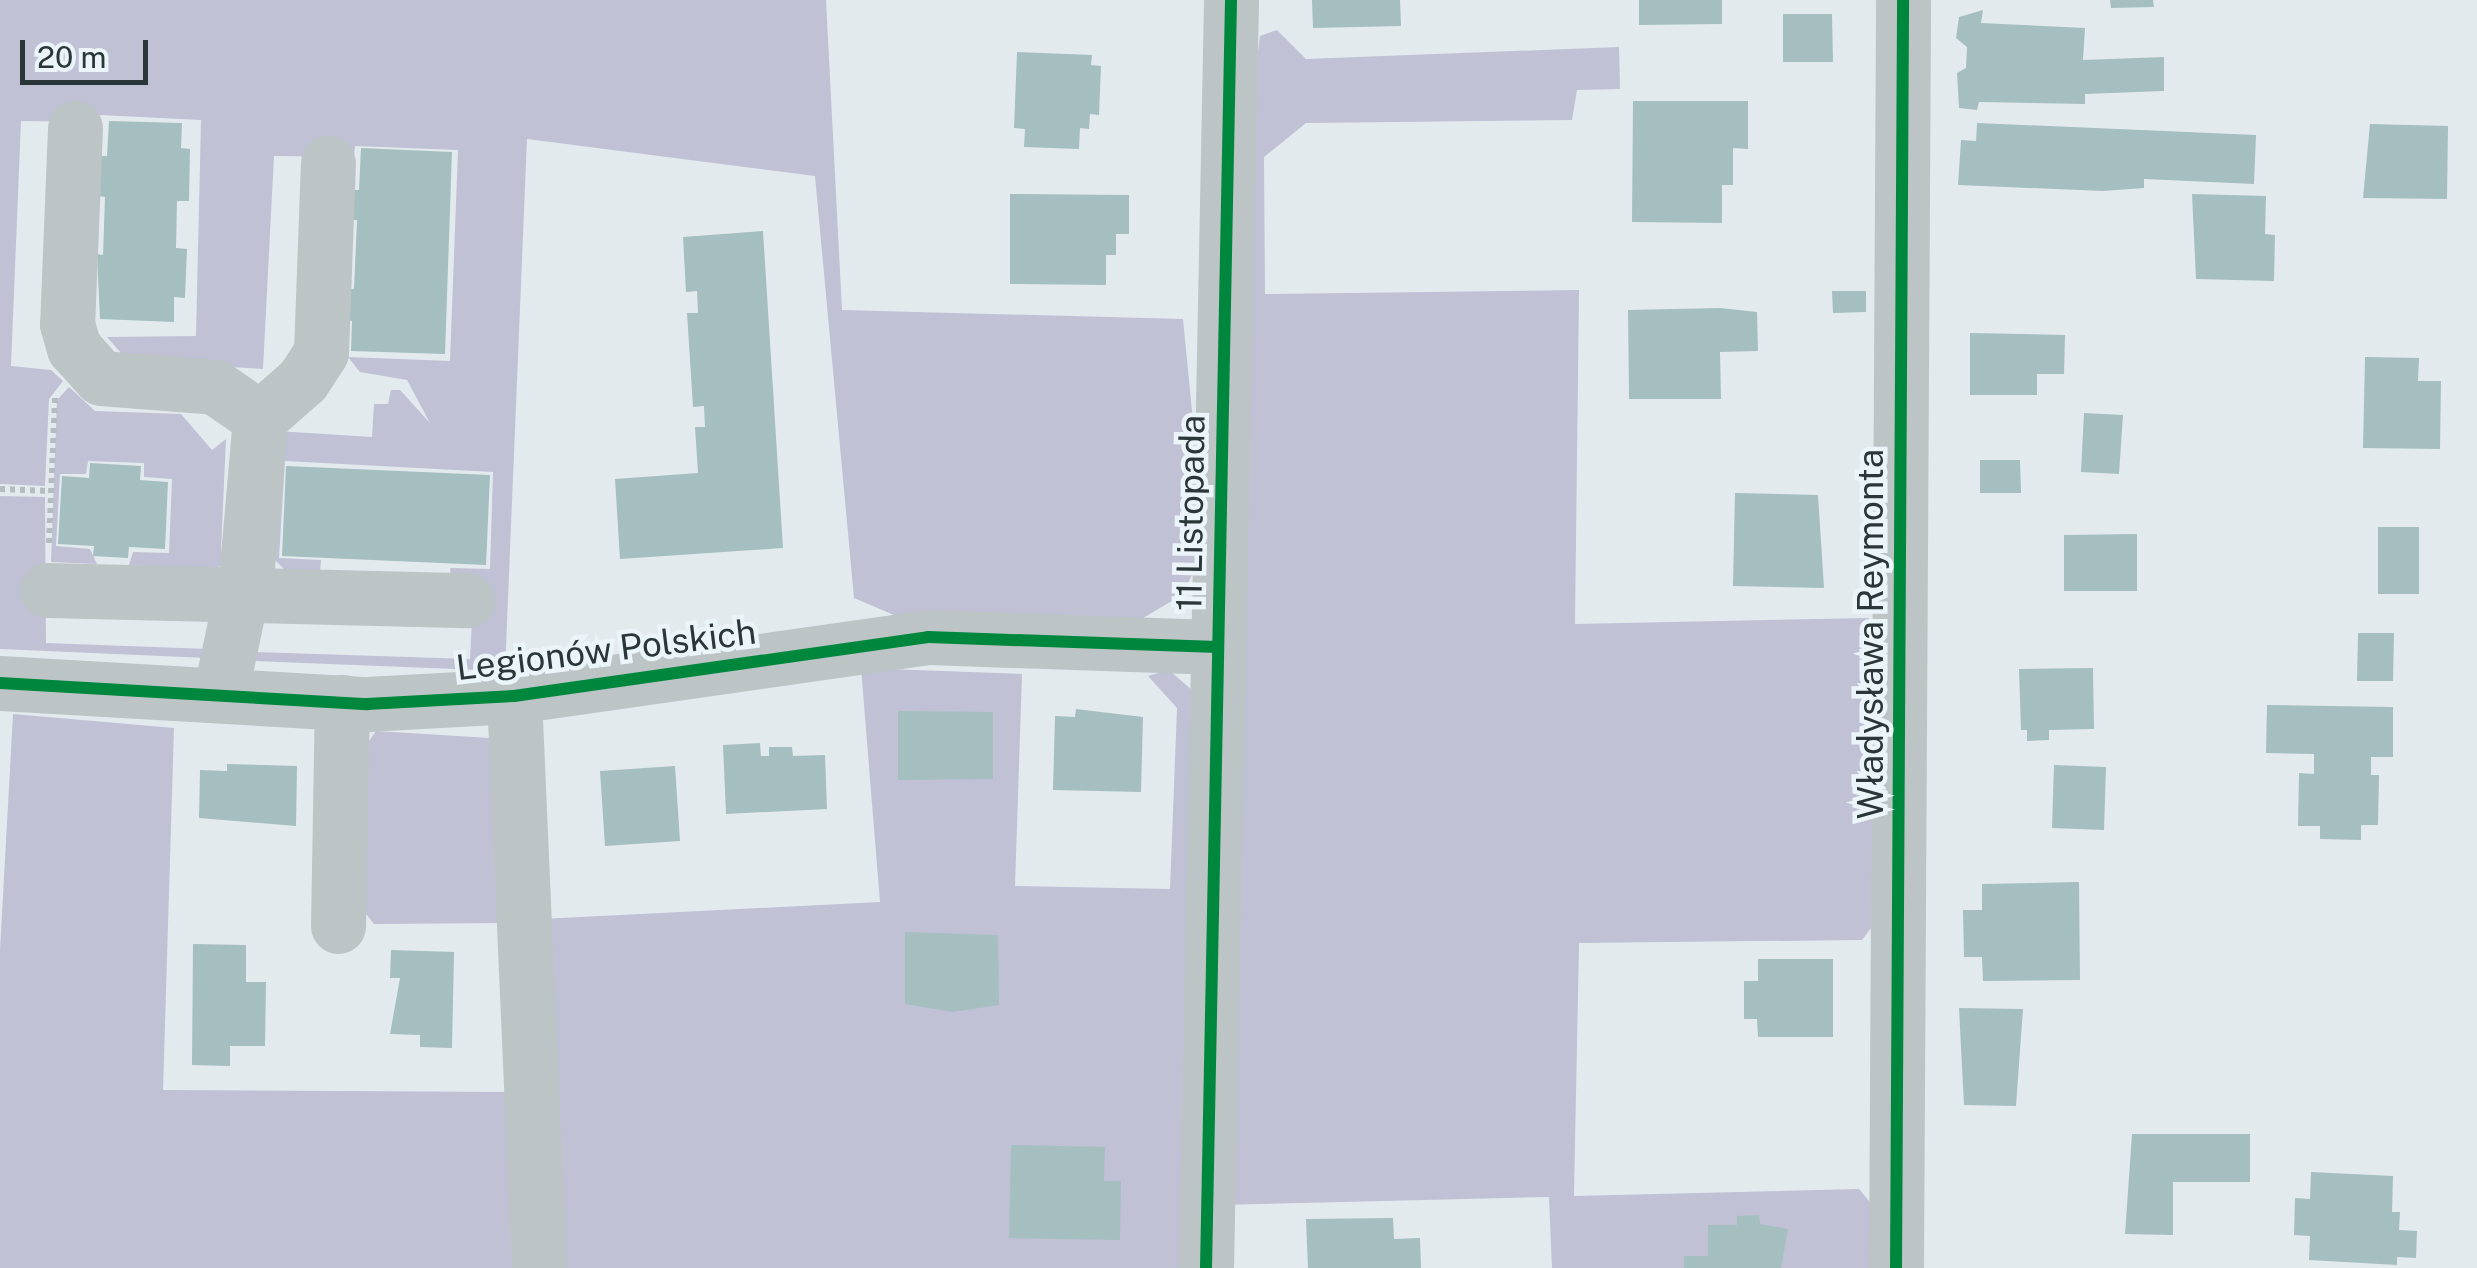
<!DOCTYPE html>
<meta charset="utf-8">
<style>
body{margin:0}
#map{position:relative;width:2477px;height:1268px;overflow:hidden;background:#e3eaee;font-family:"Public Sans",sans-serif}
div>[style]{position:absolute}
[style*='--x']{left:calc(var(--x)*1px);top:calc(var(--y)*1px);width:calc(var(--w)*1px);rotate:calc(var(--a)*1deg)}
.green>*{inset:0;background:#c0c1d5}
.building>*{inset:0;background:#a5bec0}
.path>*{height:6px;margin-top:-3px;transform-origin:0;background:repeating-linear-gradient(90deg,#b4bcbf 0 5px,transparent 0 10px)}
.minor>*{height:55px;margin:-27.5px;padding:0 27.5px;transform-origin:27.5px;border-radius:27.5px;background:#bcc4c6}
.cycleway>*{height:12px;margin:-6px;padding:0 6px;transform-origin:6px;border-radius:6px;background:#00873e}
span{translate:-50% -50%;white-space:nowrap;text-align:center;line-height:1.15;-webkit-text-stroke:9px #ebf4f9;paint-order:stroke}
.street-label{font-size:35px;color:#2a3637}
.scale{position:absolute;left:20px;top:40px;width:128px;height:45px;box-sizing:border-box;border:5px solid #2a3637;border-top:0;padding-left:12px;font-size:30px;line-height:35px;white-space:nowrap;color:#2a3637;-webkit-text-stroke:8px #ebf4f9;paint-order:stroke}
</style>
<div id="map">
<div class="green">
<div style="clip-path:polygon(0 0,826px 0,842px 310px,1183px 319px,1199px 482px,1194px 571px,1182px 595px,1143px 618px,908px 621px,854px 598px,815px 176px,527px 139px,505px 671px,254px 661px,255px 652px,470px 659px,474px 580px,451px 578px,450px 568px,490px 569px,493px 472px,285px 461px,279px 558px,321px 560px,320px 572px,288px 573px,269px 554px,277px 431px,372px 437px,374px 404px,388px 404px,391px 390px,400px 390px,430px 423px,407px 380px,360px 372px,348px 357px,450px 361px,458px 150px,355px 146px,354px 157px,274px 156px,263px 369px,128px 361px,107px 337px,196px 336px,201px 120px,100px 115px,99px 122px,21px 121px,11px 366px,51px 370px,63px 381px,49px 399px,45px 486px,0 484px)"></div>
<div style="clip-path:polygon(1277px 30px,1306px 59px,1619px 47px,1620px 89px,1577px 90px,1572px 120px,1306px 123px,1264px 157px,1265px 294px,1579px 290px,1575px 624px,1869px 618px,1874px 924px,1862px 940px,1579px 943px,1574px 1196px,1859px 1189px,1879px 1213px,1880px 1268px,1552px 1268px,1549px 1197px,1220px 1205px,1249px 124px,1260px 36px)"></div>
<div style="clip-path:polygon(69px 387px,95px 411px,181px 414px,212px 450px,226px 439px,221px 551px,236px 551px,215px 570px,129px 565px,133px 552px,169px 553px,172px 479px,144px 477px,144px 463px,88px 461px,86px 474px,60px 474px,56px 546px,90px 549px,97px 564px,51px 562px,57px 400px)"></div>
<div style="clip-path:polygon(0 496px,45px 497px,46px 643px,208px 649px,207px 658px,0 649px)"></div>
<div style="clip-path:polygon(861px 668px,1022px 674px,1015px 886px,1170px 889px,1177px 708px,1148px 676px,1169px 670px,1193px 691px,1189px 1268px,556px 1268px,541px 919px,880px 902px)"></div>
<div style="clip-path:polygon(13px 714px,174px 728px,163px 1090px,512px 1092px,525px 1268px,0 1268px,0 950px)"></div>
<div style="clip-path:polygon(376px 731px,506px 739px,511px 923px,374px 924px,355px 900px,358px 757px)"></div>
</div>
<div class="building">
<div style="clip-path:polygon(1312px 0,1400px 0,1401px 26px,1313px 28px)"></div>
<div style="clip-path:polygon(1639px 0,1722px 0,1722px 24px,1639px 25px)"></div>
<div style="clip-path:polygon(2110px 0,2153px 0,2154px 7px,2111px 8px)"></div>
<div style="clip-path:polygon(1983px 10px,1981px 23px,2085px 28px,2083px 60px,2164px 57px,2164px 91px,2085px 94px,2085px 104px,1979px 102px,1977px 110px,1959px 108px,1957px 73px,1966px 68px,1967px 47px,1956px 38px,1959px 17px)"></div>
<div style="clip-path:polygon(1783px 14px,1832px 14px,1833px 62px,1783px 62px)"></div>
<div style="clip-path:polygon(1017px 52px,1092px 55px,1091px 65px,1101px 66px,1099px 115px,1090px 114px,1089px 129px,1080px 128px,1079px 149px,1024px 147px,1025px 129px,1014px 128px)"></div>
<div style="clip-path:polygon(1633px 101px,1748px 101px,1748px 149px,1733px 148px,1733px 185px,1722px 185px,1722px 223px,1632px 222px)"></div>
<div style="clip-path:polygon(109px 121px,182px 123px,181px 148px,190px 149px,189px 201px,177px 201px,176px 248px,187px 249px,185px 298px,174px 297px,174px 322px,100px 319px,97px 254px,103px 255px,105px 197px,98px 196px,100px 156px,107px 156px)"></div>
<div style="clip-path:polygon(1977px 123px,2256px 135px,2254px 184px,2144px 179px,2144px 188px,2103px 191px,1958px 185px,1961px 140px,1976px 141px)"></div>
<div style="clip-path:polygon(2370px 124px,2448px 126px,2447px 199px,2363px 198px)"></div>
<div style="clip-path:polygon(361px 148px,452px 152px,445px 354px,351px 351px,352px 321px,338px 320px,339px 289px,354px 289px,357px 220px,344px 220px,345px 190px,359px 190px)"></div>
<div style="clip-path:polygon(1010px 194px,1129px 195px,1129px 234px,1116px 234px,1116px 255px,1106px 255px,1106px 285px,1010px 284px)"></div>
<div style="clip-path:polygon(2192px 194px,2266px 196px,2265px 234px,2275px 235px,2274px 281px,2196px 279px)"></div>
<div style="clip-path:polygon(763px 231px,783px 548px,620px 559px,615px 479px,698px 473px,695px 427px,705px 427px,704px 406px,693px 407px,687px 313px,698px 313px,697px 291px,686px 292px,683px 237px)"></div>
<div style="clip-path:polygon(1832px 291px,1866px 291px,1866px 312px,1833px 313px)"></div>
<div style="clip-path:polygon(1720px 308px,1757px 312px,1758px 351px,1720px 352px,1721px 399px,1629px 399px,1628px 310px)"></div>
<div style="clip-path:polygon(1970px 333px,2065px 335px,2064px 374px,2037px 374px,2037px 395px,1970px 395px)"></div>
<div style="clip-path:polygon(2365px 357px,2419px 358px,2418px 381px,2441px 381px,2440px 449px,2363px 448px)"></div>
<div style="clip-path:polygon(2084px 413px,2123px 415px,2119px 474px,2081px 472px)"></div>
<div style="clip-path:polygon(1980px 460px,2020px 460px,2021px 493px,1980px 493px)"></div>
<div style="clip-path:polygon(90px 463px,141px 466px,140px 480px,168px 482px,165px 549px,129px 547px,128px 558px,93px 556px,94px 546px,58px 544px,62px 476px,89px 478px)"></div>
<div style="clip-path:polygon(286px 466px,490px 475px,486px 565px,282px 556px)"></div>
<div style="clip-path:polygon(1735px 493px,1818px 495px,1824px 588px,1733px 586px)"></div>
<div style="clip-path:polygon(2378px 527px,2419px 527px,2419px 594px,2378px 594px)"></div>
<div style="clip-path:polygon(2137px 534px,2137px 591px,2064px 591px,2064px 535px)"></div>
<div style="clip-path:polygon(2358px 633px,2394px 633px,2393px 681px,2357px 681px)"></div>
<div style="clip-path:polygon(2093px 668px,2094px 729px,2049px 730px,2049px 740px,2027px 741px,2027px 730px,2021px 730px,2019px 669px)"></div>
<div style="clip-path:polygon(2267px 705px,2393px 707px,2393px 757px,2371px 757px,2371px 775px,2379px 775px,2378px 825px,2361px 825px,2361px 840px,2320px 839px,2320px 826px,2298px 826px,2299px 773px,2314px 774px,2314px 754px,2266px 753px)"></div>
<div style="clip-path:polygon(1076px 709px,1143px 717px,1141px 792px,1053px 790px,1055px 716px,1075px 717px)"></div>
<div style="clip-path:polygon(898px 711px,993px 712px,993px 779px,898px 780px)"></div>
<div style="clip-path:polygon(760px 743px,761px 756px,769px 756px,769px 747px,792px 747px,793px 756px,825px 755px,827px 809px,726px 814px,723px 745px)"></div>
<div style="clip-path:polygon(227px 764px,297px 766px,296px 826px,199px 818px,200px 770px,227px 771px)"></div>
<div style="clip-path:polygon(2054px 765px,2106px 767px,2104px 830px,2052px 828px)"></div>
<div style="clip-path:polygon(675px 766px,680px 841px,605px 846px,600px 771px)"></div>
<div style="clip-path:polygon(2079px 882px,2080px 980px,1983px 981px,1982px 957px,1964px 957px,1963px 910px,1982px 910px,1982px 884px)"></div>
<div style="clip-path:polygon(905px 932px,998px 935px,999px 1005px,953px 1012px,905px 1004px)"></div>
<div style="clip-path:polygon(193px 944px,246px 945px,246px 982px,266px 982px,265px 1046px,230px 1046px,230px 1066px,192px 1065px)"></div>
<div style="clip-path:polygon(391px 950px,454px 952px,452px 1048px,420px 1047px,420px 1035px,390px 1034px,400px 978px,390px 978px)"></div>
<div style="clip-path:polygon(1758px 959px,1833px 959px,1833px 1037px,1758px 1037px,1757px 1019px,1744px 1019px,1744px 981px,1758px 981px)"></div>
<div style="clip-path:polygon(1959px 1008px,2023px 1009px,2016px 1106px,1964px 1105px)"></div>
<div style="clip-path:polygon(2132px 1134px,2250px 1134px,2250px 1182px,2173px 1182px,2173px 1235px,2125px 1234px)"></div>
<div style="clip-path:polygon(1011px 1145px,1105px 1147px,1104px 1181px,1121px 1181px,1120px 1240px,1009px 1238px)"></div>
<div style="clip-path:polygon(2311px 1172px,2393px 1176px,2392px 1212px,2400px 1212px,2399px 1230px,2417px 1231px,2416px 1258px,2397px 1257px,2397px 1265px,2309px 1260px,2310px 1236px,2294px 1235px,2295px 1198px,2310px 1199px)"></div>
<div style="clip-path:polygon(1759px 1215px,1760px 1224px,1788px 1229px,1781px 1268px,1684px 1268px,1684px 1256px,1708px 1256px,1708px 1225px,1737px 1225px,1737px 1216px)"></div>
<div style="clip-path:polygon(1393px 1218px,1394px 1239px,1420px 1238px,1421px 1268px,1308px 1268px,1306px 1219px)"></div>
</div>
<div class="path">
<div style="--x:0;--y:489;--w:50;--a:2.3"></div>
<div style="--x:49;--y:543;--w:146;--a:-87.6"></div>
</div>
<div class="minor">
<div style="--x:75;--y:128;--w:196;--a:92.3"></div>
<div style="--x:67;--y:324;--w:25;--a:74"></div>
<div style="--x:74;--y:348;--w:40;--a:48"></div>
<div style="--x:101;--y:378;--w:114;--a:4.5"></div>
<div style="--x:215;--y:387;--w:55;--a:34.6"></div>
<div style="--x:47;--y:590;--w:420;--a:1.4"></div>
<div style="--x:0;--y:683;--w:368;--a:3.3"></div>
<div style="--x:367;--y:704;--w:147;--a:-3.1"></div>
<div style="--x:514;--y:696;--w:418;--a:-8.1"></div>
<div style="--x:928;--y:637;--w:290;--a:2"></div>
<div style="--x:220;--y:695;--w:131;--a:-78.1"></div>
<div style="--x:247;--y:567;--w:150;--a:-85"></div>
<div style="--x:260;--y:418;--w:57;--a:-41.5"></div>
<div style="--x:303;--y:380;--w:33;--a:-57"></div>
<div style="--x:321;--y:352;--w:189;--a:-87.9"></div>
<div style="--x:514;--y:696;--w:573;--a:87.5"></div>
<div style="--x:338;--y:926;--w:224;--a:-89"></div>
<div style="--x:1206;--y:1268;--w:1268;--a:-88.87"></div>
<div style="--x:1896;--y:1268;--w:1268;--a:-89.68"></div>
</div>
<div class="cycleway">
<div style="--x:0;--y:683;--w:368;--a:3.3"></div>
<div style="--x:367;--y:704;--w:147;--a:-3.1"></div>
<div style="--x:514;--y:696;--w:418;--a:-8.1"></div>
<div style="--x:928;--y:637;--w:290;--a:2"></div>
<div style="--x:1206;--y:1268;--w:1268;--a:-88.87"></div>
<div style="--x:1896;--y:1268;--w:1268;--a:-89.68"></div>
</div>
<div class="street-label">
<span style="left:1191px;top:513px;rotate:-89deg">11 Listopada</span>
<span style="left:1871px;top:634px;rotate:-90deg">Władysława Reymonta</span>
<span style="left:606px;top:650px;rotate:-7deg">Legionów Polskich</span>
</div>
<div class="scale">20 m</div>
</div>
